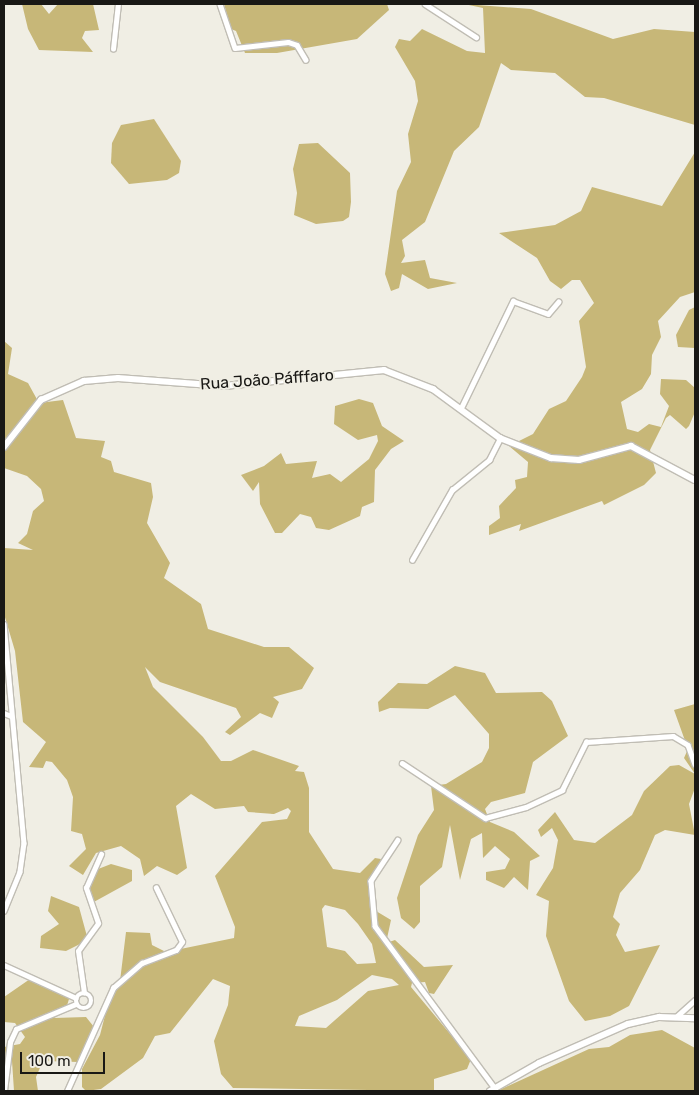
<!DOCTYPE html>
<meta charset="utf-8">
<style>
body{margin:0}
#map{position:relative;width:699px;height:1095px;overflow:hidden;background:#f0eee4;font-family:Rubik,sans-serif}
div>[style]{position:absolute}
[style*='--x']{left:calc(var(--x)*1px);top:calc(var(--y)*1px);width:calc(var(--w)*1px);rotate:calc(var(--a)*1deg)}
.forest>*{inset:0;background:#c7b778}
.roads{filter:drop-shadow(1px 0 #c0bdb4) drop-shadow(-1px 0 #c0bdb4) drop-shadow(0 1px #c0bdb4) drop-shadow(0 -1px #c0bdb4)}
.minor>*{height:4.5px;margin:-2.25px;padding:0 2.25px;transform-origin:2.25px;border-radius:2.25px;background:#fff}
.minor>.ring{margin:-2.25px;padding:0;box-sizing:content-box;background:none;border:4.5px solid #fff;border-radius:50%}
.tertiary>*{height:5.5px;margin:-2.75px;padding:0 2.75px;transform-origin:2.75px;border-radius:2.75px;background:#fff}
.secondary>*{height:6px;margin:-3px;padding:0 3px;transform-origin:3px;border-radius:3px;background:#fff}
span{translate:-50% -50%;white-space:nowrap;text-align:center;line-height:1.15;-webkit-text-stroke:4px #f0eee4;paint-order:stroke}
.street-label{font-size:16px;color:#191815}
.frame{position:absolute;inset:0;border:5px solid #191815;pointer-events:none}
.scale{position:absolute;left:20px;top:1052px;width:85px;height:22px;box-sizing:border-box;border:2px solid #191815;border-top:0;padding-left:6px;font-size:15px;line-height:18px;white-space:nowrap;color:#191815;-webkit-text-stroke:4px #f0eee4;paint-order:stroke}
</style>
<div id="map">
<div class="forest">
<div style="clip-path:polygon(22px 4px,41px 4px,49px 14px,58px 4px,93px 4px,99px 30px,85px 31px,82px 38px,93px 52px,39px 50px,28px 29px)"></div>
<div style="clip-path:polygon(224px 4px,387px 4px,389px 10px,357px 39px,277px 53px,245px 53px,236px 31px,231px 29px)"></div>
<div style="clip-path:polygon(464px 4px,531px 9px,613px 39px,654px 29px,695px 32px,695px 125px,604px 98px,585px 97px,555px 73px,511px 70px,501px 63px,479px 127px,454px 151px,425px 222px,402px 240px,405px 256px,401px 263px,425px 260px,430px 278px,457px 283px,428px 289px,402px 274px,399px 288px,391px 291px,385px 274px,397px 191px,411px 162px,408px 134px,418px 101px,415px 81px,395px 47px,399px 39px,410px 41px,422px 29px,467px 51px,485px 53px,483px 8px)"></div>
<div style="clip-path:polygon(154px 119px,181px 161px,179px 173px,167px 180px,129px 184px,111px 163px,112px 143px,121px 125px)"></div>
<div style="clip-path:polygon(318px 143px,350px 173px,351px 202px,349px 217px,343px 221px,316px 224px,294px 215px,297px 193px,293px 169px,299px 144px)"></div>
<div style="clip-path:polygon(695px 152px,695px 292px,680px 297px,658px 321px,661px 337px,652px 355px,651px 374px,642px 389px,621px 402px,627px 429px,638px 432px,649px 424px,661px 427px,669px 406px,660px 394px,661px 379px,686px 380px,695px 388px,695px 412px,689px 426px,686px 429px,670px 415px,666px 418px,650px 450px,656px 473px,644px 485px,604px 505px,602px 501px,519px 531px,521px 524px,489px 535px,489px 526px,500px 518px,499px 506px,516px 488px,515px 480px,527px 477px,528px 462px,509px 446px,533px 434px,549px 409px,566px 401px,582px 377px,586px 367px,579px 321px,594px 303px,580px 280px,572px 280px,561px 289px,550px 281px,537px 258px,499px 233px,555px 225px,581px 211px,592px 187px,662px 206px)"></div>
<div style="clip-path:polygon(695px 307px,695px 348px,678px 347px,676px 335px,689px 310px)"></div>
<div style="clip-path:polygon(evenodd,4px 341px,12px 348px,8px 374px,28px 383px,39px 403px,63px 400px,76px 438px,105px 441px,101px 457px,111px 461px,114px 472px,151px 483px,153px 497px,147px 523px,170px 563px,164px 578px,201px 604px,208px 629px,264px 647px,289px 647px,314px 668px,302px 689px,273px 697px,279px 702px,272px 718px,260px 713px,230px 735px,225px 732px,241px 717px,236px 708px,160px 682px,145px 667px,153px 687px,203px 737px,221px 761px,231px 761px,253px 750px,299px 766px,295px 771px,304px 772px,309px 788px,309px 832px,333px 869px,360px 873px,375px 858px,381px 859px,369px 895px,371px 908px,391px 920px,386px 943px,395px 940px,424px 967px,453px 965px,434px 994px,429px 993px,425px 982px,412px 983px,411px 987px,471px 1059px,467px 1069px,434px 1079px,434px 1091px,233px 1088px,221px 1074px,214px 1041px,228px 1005px,230px 986px,213px 979px,170px 1033px,155px 1036px,143px 1058px,101px 1089px,86px 1091px,82px 1087px,82px 1069px,100px 1035px,110px 996px,120px 981px,126px 932px,150px 933px,152px 945px,166px 952px,234px 938px,235px 927px,215px 876px,262px 822px,287px 819px,291px 811px,288px 808px,274px 814px,248px 812px,244px 806px,215px 809px,191px 794px,176px 806px,187px 868px,177px 875px,157px 866px,144px 876px,140px 859px,121px 846px,96px 853px,83px 875px,69px 866px,86px 849px,82px 834px,71px 831px,73px 797px,67px 780px,52px 762px,46px 761px,43px 768px,29px 767px,46px 742px,23px 722px,15px 651px,4px 614px,4px 548px,33px 550px,18px 543px,27px 534px,33px 511px,44px 501px,41px 489px,27px 476px,4px 468px,4px 341px,325px 905px,345px 910px,358px 924px,372px 944px,376px 963px,357px 964px,345px 951px,327px 947px,322px 909px,325px 905px,4px 341px,372px 975px,392px 979px,399px 985px,368px 991px,326px 1028px,295px 1026px,299px 1016px,337px 1000px,372px 975px)"></div>
<div style="clip-path:polygon(359px 399px,373px 403px,382px 426px,404px 441px,391px 449px,375px 470px,374px 502px,362px 507px,360px 516px,329px 530px,316px 528px,311px 517px,300px 514px,282px 533px,275px 533px,260px 504px,259px 482px,253px 491px,241px 475px,264px 466px,281px 453px,286px 464px,317px 461px,312px 478px,330px 474px,341px 482px,369px 459px,378px 441px,377px 435px,358px 440px,334px 424px,335px 406px)"></div>
<div style="clip-path:polygon(455px 666px,485px 673px,496px 693px,542px 692px,552px 701px,568px 736px,533px 762px,525px 793px,491px 802px,485px 809px,490px 822px,514px 832px,540px 856px,530px 861px,528px 890px,514px 877px,504px 888px,486px 880px,486px 872px,505px 869px,510px 859px,495px 846px,483px 858px,482px 833px,471px 839px,460px 880px,450px 825px,442px 867px,420px 886px,420px 922px,414px 929px,401px 918px,397px 898px,418px 835px,434px 810px,431px 786px,446px 784px,482px 762px,489px 748px,489px 734px,455px 695px,428px 709px,390px 708px,379px 712px,378px 702px,398px 683px,427px 684px)"></div>
<div style="clip-path:polygon(695px 704px,695px 788px,689px 804px,695px 835px,665px 830px,655px 835px,640px 870px,620px 893px,613px 917px,620px 924px,616px 935px,625px 952px,660px 945px,629px 1006px,610px 1016px,585px 1021px,569px 1001px,546px 936px,549px 901px,536px 895px,553px 868px,558px 840px,552px 828px,541px 837px,538px 830px,555px 812px,574px 840px,595px 843px,632px 815px,644px 791px,670px 766px,679px 765px,695px 774px,684px 758px,688px 749px,674px 710px)"></div>
<div style="clip-path:polygon(111px 864px,132px 870px,132px 881px,92px 903px,88px 897px,93px 871px)"></div>
<div style="clip-path:polygon(51px 896px,79px 907px,88px 940px,66px 951px,40px 948px,41px 936px,59px 924px,48px 911px)"></div>
<div style="clip-path:polygon(30px 979px,65px 992px,69px 999px,65px 1012px,54px 1018px,86px 1017px,94px 1027px,79px 1062px,43px 1061px,36px 1077px,38px 1091px,14px 1091px,12px 1061px,4px 1079px,4px 1047px,20px 1044px,25px 1037px,15px 1023px,4px 1022px,4px 997px)"></div>
<div style="clip-path:polygon(662px 1030px,695px 1048px,695px 1091px,497px 1091px,589px 1049px,609px 1047px,630px 1035px)"></div>
</div>
<div class="roads">
<div class="minor">
<div style="--x:220;--y:4;--w:46;--a:71.2"></div>
<div style="--x:235;--y:48;--w:53;--a:-6.5"></div>
<div style="--x:288;--y:42;--w:9;--a:18"></div>
<div style="--x:297;--y:45;--w:17;--a:59"></div>
<div style="--x:425;--y:4;--w:61;--a:32.9"></div>
<div style="--x:113;--y:49;--w:45;--a:-83.7"></div>
<div style="--x:461;--y:408;--w:119;--a:-64.1"></div>
<div style="--x:513;--y:301;--w:37;--a:20"></div>
<div style="--x:548;--y:314;--w:16;--a:-50"></div>
<div style="--x:412;--y:560;--w:81;--a:-60.3"></div>
<div style="--x:452;--y:490;--w:48;--a:-39"></div>
<div style="--x:489;--y:460;--w:25;--a:-63"></div>
<div style="--x:4;--y:624;--w:220;--a:84.8"></div>
<div style="--x:24;--y:843;--w:29;--a:98"></div>
<div style="--x:20;--y:872;--w:42;--a:112.3"></div>
<div style="--x:4;--y:713;--w:8;--a:23"></div>
<div style="--x:402;--y:763;--w:100;--a:33.5"></div>
<div style="--x:485;--y:818;--w:42;--a:-15"></div>
<div style="--x:526;--y:807;--w:40;--a:-25"></div>
<div style="--x:562;--y:790;--w:54;--a:-63.4"></div>
<div style="--x:586;--y:742;--w:87;--a:-3.9"></div>
<div style="--x:673;--y:736;--w:17;--a:31"></div>
<div style="--x:688;--y:745;--w:20;--a:70"></div>
<div style="--x:398;--y:840;--w:49;--a:123.4"></div>
<div style="--x:371;--y:881;--w:45;--a:84.9"></div>
<div style="--x:375;--y:926;--w:202;--a:53.5"></div>
<div style="--x:4;--y:965;--w:79;--a:24.6"></div>
<div style="--x:84;--y:993;--w:42;--a:-98.1"></div>
<div style="--x:78;--y:951;--w:34;--a:-54"></div>
<div style="--x:98;--y:923;--w:37;--a:-109"></div>
<div style="--x:86;--y:888;--w:37;--a:-66"></div>
<div class="ring" style="left:76px;top:993px;width:11.5px;height:11.5px"></div>
<div style="--x:676;--y:1017;--w:25;--a:-42"></div>
<div style="--x:4;--y:1091;--w:49;--a:-83"></div>
<div style="--x:10;--y:1042;--w:14;--a:-65"></div>
<div style="--x:16;--y:1029;--w:65;--a:-22.6"></div>
<div style="--x:67;--y:1091;--w:113;--a:-65.9"></div>
<div style="--x:113;--y:988;--w:38;--a:-41"></div>
<div style="--x:142;--y:963;--w:36;--a:-21"></div>
<div style="--x:176;--y:950;--w:10;--a:-53"></div>
<div style="--x:182;--y:942;--w:60;--a:-115.7"></div>
</div>
<div class="tertiary">
<div style="--x:4;--y:447;--w:60;--a:-51.8"></div>
<div style="--x:41;--y:400;--w:47;--a:-23.8"></div>
<div style="--x:84;--y:381;--w:34;--a:-5"></div>
<div style="--x:118;--y:378;--w:106;--a:4.3"></div>
<div style="--x:224;--y:386;--w:161;--a:-5.7"></div>
<div style="--x:384;--y:370;--w:53;--a:21.2"></div>
<div style="--x:433;--y:389;--w:83;--a:36.2"></div>
<div style="--x:500;--y:438;--w:55;--a:21.4"></div>
<div style="--x:551;--y:458;--w:28;--a:4"></div>
<div style="--x:579;--y:460;--w:54;--a:-15.1"></div>
<div style="--x:631;--y:446;--w:72;--a:28"></div>
</div>
<div class="secondary">
<div style="--x:490;--y:1091;--w:56;--a:-29.7"></div>
<div style="--x:539;--y:1063;--w:97;--a:-23.7"></div>
<div style="--x:628;--y:1024;--w:32;--a:-13"></div>
<div style="--x:659;--y:1017;--w:36;--a:2"></div>
</div>
</div>
<div class="street-label">
<span style="left:267px;top:380px;rotate:-4deg">Rua João Páfffaro</span>
</div>
<div class="frame"></div>
<div class="scale">100 m</div>
</div>
